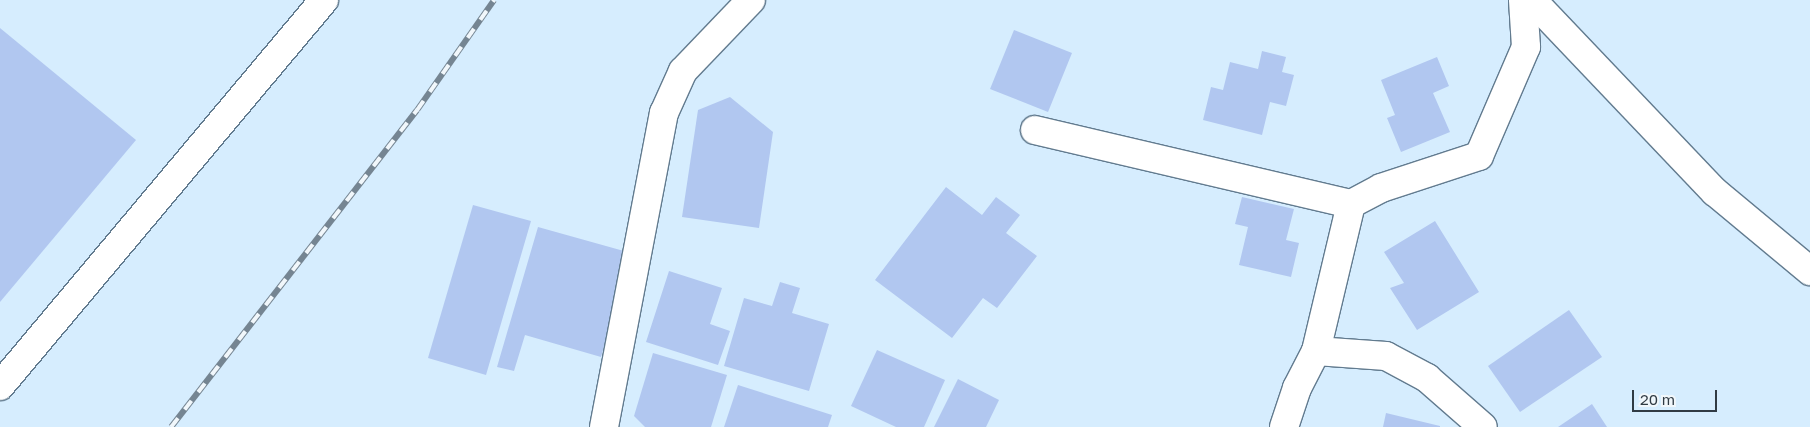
<!DOCTYPE html>
<style>
body{margin:0}
#map{position:relative;width:1810px;height:427px;overflow:hidden;background:#d6edfe;font-family:"Golos Text",sans-serif}
div>[style]{position:absolute}
[style*='--x']{left:calc(var(--x)*1px);top:calc(var(--y)*1px);width:calc(var(--w)*1px);rotate:calc(var(--a)*1deg)}
.building>*{inset:0;background:#b1c7f0}
.roads{filter:drop-shadow(1px 0 #627b8f) drop-shadow(-1px 0 #627b8f) drop-shadow(0 1px #627b8f) drop-shadow(0 -1px #627b8f)}
.minor>*{height:28px;margin:-14px;padding:0 14px;transform-origin:14px;border-radius:14px;background:#fff}
.rail>*{height:5.5px;margin-top:-2.75px;transform-origin:0;background:repeating-linear-gradient(90deg,#f1f7fb 0 11px,#758592 0 22px);box-sizing:border-box;border-block:1px solid #758592}
span{translate:-50% -50%;white-space:nowrap;text-align:center;line-height:1.15;-webkit-text-stroke:5px #f1f7fb;paint-order:stroke}
.scale{position:absolute;left:1632px;top:390px;width:85px;height:22px;box-sizing:border-box;border:2px solid #303b44;border-top:0;padding-left:6px;font-size:15px;line-height:18px;white-space:nowrap;color:#303b44;-webkit-text-stroke:4px #f1f7fb;paint-order:stroke}
</style>
<div id="map">
<div class="building">
<div style="clip-path:polygon(0 28px,136px 140px,0 302px)"></div>
<div style="clip-path:polygon(1014px 30px,1072px 53px,1048px 112px,990px 89px)"></div>
<div style="clip-path:polygon(1262px 51px,1286px 57px,1282px 72px,1294px 75px,1286px 106px,1270px 102px,1262px 135px,1203px 120px,1211px 87px,1223px 90px,1230px 62px,1258px 69px)"></div>
<div style="clip-path:polygon(1437px 57px,1449px 86px,1433px 93px,1450px 132px,1401px 152px,1387px 118px,1395px 115px,1381px 80px)"></div>
<div style="clip-path:polygon(730px 97px,773px 132px,759px 228px,682px 217px,698px 110px)"></div>
<div style="clip-path:polygon(946px 187px,982px 215px,996px 197px,1020px 215px,1006px 233px,1037px 256px,997px 308px,983px 298px,952px 338px,875px 280px)"></div>
<div style="clip-path:polygon(1242px 197px,1294px 209px,1286px 240px,1299px 243px,1291px 277px,1239px 265px,1248px 227px,1235px 224px)"></div>
<div style="clip-path:polygon(473px 205px,531px 221px,486px 375px,428px 358px)"></div>
<div style="clip-path:polygon(1435px 221px,1479px 292px,1417px 330px,1390px 288px,1404px 283px,1384px 252px)"></div>
<div style="clip-path:polygon(538px 227px,631px 253px,601px 357px,525px 335px,514px 371px,497px 367px)"></div>
<div style="clip-path:polygon(669px 271px,722px 288px,710px 324px,730px 331px,718px 365px,646px 342px)"></div>
<div style="clip-path:polygon(780px 282px,800px 288px,792px 313px,829px 324px,809px 391px,724px 366px,744px 298px,772px 306px)"></div>
<div style="clip-path:polygon(1569px 310px,1602px 357px,1520px 412px,1488px 366px)"></div>
<div style="clip-path:polygon(877px 350px,945px 380px,924px 427px,896px 427px,851px 406px)"></div>
<div style="clip-path:polygon(653px 353px,727px 375px,711px 427px,645px 427px,634px 416px)"></div>
<div style="clip-path:polygon(958px 379px,999px 400px,986px 427px,934px 427px)"></div>
<div style="clip-path:polygon(738px 385px,832px 415px,828px 427px,724px 427px)"></div>
<div style="clip-path:polygon(1592px 404px,1607px 427px,1558px 427px)"></div>
<div style="clip-path:polygon(1386px 413px,1440px 426px,1440px 427px,1383px 427px)"></div>
</div>
<div class="roads">
<div class="minor">
<div style="--x:1532;--y:0;--w:265;--a:46.4"></div>
<div style="--x:1715;--y:192;--w:124;--a:39.7"></div>
<div style="--x:1035;--y:130;--w:325;--a:13.2"></div>
<div style="--x:1316;--y:351;--w:70;--a:4.1"></div>
<div style="--x:1386;--y:356;--w:47;--a:28.2"></div>
<div style="--x:1427;--y:378;--w:74;--a:41.2"></div>
<div style="--x:0;--y:386;--w:504;--a:-49.99"></div>
<div style="--x:604;--y:427;--w:320;--a:-79.2"></div>
<div style="--x:664;--y:113;--w:46;--a:-65.7"></div>
<div style="--x:683;--y:71;--w:98;--a:-46.2"></div>
<div style="--x:1284;--y:427;--w:41;--a:-71.6"></div>
<div style="--x:1297;--y:388;--w:42;--a:-62.8"></div>
<div style="--x:1316;--y:351;--w:151;--a:-76.6"></div>
<div style="--x:1351;--y:204;--w:34;--a:-28"></div>
<div style="--x:1381;--y:188;--w:103;--a:-18.1"></div>
<div style="--x:1479;--y:156;--w:119;--a:-66.7"></div>
<div style="--x:1526;--y:47;--w:47;--a:-93.7"></div>
</div>
</div>
<div class="rail">
<div style="--x:171;--y:427;--w:401;--a:-52.2"></div>
<div style="--x:417;--y:110;--w:134;--a:-55"></div>
</div>
<div class="scale">20 m</div>
</div>
